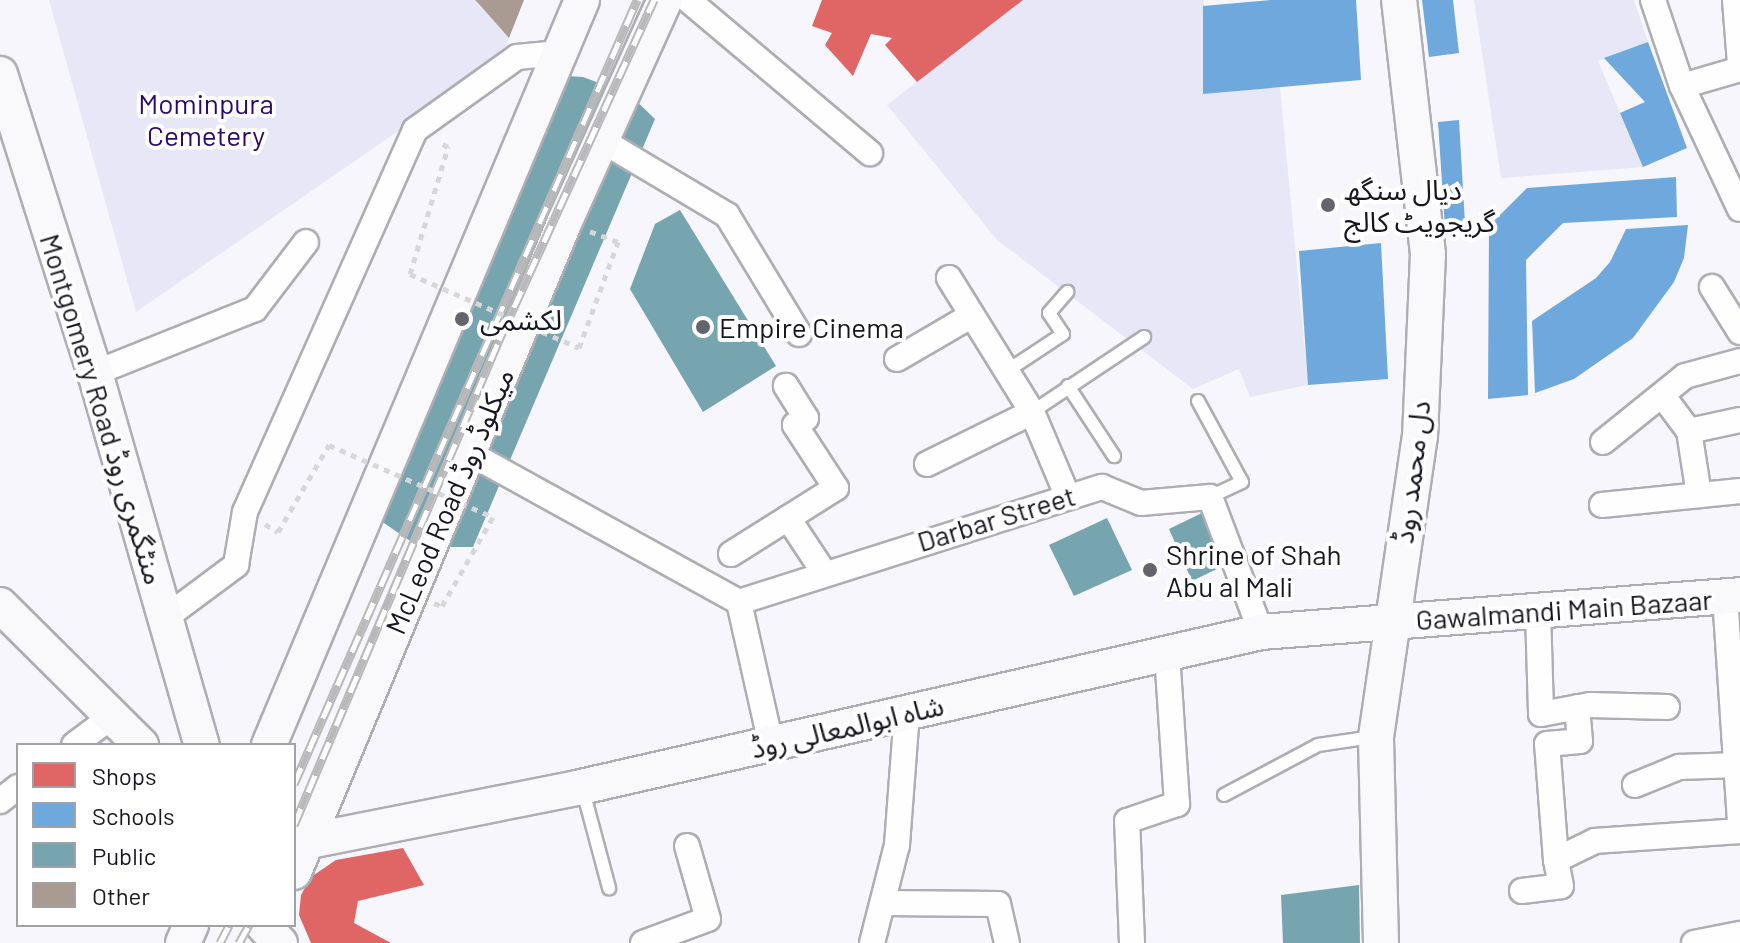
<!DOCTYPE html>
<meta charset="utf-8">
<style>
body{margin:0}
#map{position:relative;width:1740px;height:943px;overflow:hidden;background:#f6f6fc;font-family:Barlow,"Noto Sans Arabic",sans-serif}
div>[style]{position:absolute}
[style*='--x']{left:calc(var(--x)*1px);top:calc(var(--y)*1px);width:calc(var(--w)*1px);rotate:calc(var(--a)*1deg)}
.green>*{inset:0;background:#e7e7f8}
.shops>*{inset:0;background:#e06666}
.schools>*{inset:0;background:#6fa8dc}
.public>*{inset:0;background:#76a5af}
.building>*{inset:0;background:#aa9b92}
.path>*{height:5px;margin-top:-2.5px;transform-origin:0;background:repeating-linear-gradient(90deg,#d7d7da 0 6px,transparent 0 12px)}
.roads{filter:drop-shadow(2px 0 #adadb4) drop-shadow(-2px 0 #adadb4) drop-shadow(0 2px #adadb4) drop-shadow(0 -2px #adadb4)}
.lane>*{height:12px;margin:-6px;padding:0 6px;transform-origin:6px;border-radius:6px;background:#fefeff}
.street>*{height:24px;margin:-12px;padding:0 12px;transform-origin:12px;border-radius:12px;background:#fefeff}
.secondary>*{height:34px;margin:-17px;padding:0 17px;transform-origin:17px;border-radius:17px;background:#f9f9fb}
.rail>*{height:9px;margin-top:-4.5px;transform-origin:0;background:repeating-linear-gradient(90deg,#fff 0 18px,#b9b9bb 0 36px);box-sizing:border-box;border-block:2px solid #b9b9bb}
.path-bridge>*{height:5px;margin-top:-2.5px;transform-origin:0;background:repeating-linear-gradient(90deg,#d7d7da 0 6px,transparent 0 12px)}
.dots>*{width:22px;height:22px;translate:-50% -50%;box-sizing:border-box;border:4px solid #fff;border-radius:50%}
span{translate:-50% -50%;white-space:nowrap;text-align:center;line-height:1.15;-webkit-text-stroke:8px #fff;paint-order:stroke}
.park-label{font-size:28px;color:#29086f}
.poi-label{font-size:28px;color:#161620}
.left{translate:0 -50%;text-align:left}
.street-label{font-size:28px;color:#161620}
.legend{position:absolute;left:16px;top:743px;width:280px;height:184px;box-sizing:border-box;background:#fff;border:2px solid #a2a2a6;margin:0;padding:10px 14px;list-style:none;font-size:24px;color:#161620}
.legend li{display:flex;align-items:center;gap:16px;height:40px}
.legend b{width:40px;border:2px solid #a2a2a6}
</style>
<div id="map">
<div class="green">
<div style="clip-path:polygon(49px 0,475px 0,509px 38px,497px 63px,136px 312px)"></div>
<div style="clip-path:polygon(1023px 0,1204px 0,1203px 94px,1280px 87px,1308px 385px,1250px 397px,1239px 369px,1193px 389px,997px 240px,887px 105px)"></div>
<div style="clip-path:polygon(1474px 0,1634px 0,1648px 42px,1598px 61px,1643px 167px,1501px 178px)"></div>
</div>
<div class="shops">
<div style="clip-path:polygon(822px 0,1023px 0,917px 82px,885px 45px,892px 38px,871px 34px,853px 76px,825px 45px,832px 33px,812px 26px)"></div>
<div style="clip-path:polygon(403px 848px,424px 885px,358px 901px,354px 923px,391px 943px,311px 943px,299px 915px,301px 895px,311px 877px,336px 860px)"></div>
</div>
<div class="schools">
<div style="clip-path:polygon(1271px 0,1356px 0,1361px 80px,1203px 94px,1203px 6px)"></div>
<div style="clip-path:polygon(1422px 0,1453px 0,1459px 53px,1429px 57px)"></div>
<div style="clip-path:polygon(1648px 42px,1687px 148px,1643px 167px,1620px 113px,1645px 102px,1604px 58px)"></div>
<div style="clip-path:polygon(1459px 120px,1465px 224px,1445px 227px,1438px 122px)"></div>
<div style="clip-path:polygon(1676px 177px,1677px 217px,1563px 223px,1526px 260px,1528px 395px,1488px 399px,1489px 226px,1527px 188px)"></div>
<div style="clip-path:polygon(1688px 225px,1684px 258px,1674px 282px,1633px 338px,1574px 379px,1535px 393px,1532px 321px,1596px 278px,1610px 262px,1626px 229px)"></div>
<div style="clip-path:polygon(1381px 243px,1388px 379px,1308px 385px,1299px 251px)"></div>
</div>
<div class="public">
<div style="clip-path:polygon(552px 75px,583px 77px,629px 94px,655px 119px,473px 547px,419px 547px,365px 510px)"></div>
<div style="clip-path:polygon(680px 210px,776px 366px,703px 412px,630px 289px,655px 224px)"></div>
<div style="clip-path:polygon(1204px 512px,1227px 564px,1192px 581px,1169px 529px)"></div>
<div style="clip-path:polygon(1107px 518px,1132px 570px,1074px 596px,1049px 545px)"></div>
<div style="clip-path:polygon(1359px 885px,1360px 943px,1283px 943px,1281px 895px)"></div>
</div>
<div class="building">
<div style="clip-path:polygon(475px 0,524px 0,509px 38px,478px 3px)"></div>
</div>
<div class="path">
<div style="--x:410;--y:274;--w:133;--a:-73.3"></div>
<div style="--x:448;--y:147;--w:10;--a:-151"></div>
<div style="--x:579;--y:348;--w:113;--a:-69.8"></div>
<div style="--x:618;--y:242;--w:30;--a:-159"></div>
<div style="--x:265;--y:524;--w:15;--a:32"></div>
<div style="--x:278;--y:532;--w:101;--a:-59.6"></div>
<div style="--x:434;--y:603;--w:9;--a:21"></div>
<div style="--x:442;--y:606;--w:103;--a:-60.2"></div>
</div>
<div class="roads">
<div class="lane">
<div style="--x:1007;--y:371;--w:67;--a:-33.5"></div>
<div style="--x:1063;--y:334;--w:25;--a:-124"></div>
<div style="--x:1049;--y:313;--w:28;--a:-49"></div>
<div style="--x:1068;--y:386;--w:84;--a:56.7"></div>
<div style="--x:1198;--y:401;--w:92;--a:61.5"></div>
<div style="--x:1242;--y:482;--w:35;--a:155"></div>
<div style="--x:1032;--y:412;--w:135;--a:-33.8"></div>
<div style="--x:582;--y:787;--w:105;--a:75"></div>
<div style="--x:1224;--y:795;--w:106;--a:-28"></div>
<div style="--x:1318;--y:745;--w:56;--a:-8.3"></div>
</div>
<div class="street">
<div style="--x:688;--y:0;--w:238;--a:40.1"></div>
<div style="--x:1653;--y:0;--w:91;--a:71.4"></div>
<div style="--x:1682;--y:86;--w:136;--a:64.8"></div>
<div style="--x:1735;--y:0;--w:64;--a:85.5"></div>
<div style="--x:1682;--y:86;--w:60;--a:-16.3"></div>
<div style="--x:601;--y:140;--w:147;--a:30.8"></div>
<div style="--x:727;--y:215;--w:139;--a:58.8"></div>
<div style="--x:949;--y:278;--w:158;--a:58.2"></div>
<div style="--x:1032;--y:412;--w:90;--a:67.1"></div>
<div style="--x:1712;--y:287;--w:53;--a:58.1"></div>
<div style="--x:897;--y:359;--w:86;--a:-30.2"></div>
<div style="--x:95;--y:373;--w:172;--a:-21.8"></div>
<div style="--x:255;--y:309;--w:84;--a:-52.7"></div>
<div style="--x:1662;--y:395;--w:45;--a:53.1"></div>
<div style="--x:1689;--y:431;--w:65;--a:81.1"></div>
<div style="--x:1689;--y:431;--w:52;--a:-12.2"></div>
<div style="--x:1603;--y:442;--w:105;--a:-38.8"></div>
<div style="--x:1685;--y:376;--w:57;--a:-15.3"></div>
<div style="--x:471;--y:454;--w:306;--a:28.9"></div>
<div style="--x:739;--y:602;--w:146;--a:77.3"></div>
<div style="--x:927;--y:464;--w:117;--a:-26.3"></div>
<div style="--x:1602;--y:505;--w:139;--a:-5.8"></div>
<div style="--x:788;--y:518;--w:67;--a:56.5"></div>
<div style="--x:731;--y:554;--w:124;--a:-32.2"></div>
<div style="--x:836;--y:488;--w:75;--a:-123.1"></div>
<div style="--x:795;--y:425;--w:13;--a:-32"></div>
<div style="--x:806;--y:418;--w:38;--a:-122"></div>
<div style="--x:1725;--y:596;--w:228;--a:86.2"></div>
<div style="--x:739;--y:602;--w:381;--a:-17.6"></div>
<div style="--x:1102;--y:487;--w:42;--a:22.3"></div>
<div style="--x:1141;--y:503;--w:69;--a:-5"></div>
<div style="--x:1210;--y:497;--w:144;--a:69.3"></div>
<div style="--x:1538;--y:611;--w:103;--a:88.3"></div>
<div style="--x:1541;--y:714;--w:50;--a:-10.4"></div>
<div style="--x:1590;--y:705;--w:77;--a:1.5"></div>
<div style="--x:165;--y:618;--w:89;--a:-36.7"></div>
<div style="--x:236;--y:565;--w:54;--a:-80.4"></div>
<div style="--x:245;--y:512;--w:418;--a:-66"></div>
<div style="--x:415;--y:130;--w:125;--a:-35.6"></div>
<div style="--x:517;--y:57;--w:42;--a:-5.4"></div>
<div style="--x:74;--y:745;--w:50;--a:-36.9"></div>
<div style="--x:1635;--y:785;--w:48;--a:-22.2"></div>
<div style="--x:1679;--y:767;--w:61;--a:-1.9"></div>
<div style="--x:0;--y:801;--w:23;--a:-38"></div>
<div style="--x:1556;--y:860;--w:116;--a:-94.4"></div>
<div style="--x:1547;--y:744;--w:33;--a:-5"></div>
<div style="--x:1580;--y:741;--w:34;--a:-95"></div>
<div style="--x:1522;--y:891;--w:39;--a:-7"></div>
<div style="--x:1561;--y:886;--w:26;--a:-101"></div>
<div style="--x:1556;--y:860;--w:43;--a:-26"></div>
<div style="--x:1595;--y:841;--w:145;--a:-3.9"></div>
<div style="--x:883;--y:903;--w:115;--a:0.5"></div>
<div style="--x:998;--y:904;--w:40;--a:77"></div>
<div style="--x:643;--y:943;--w:69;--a:-20.3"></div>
<div style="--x:708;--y:919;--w:76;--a:-106"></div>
<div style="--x:872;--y:943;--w:101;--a:-75.7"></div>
<div style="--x:897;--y:845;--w:133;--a:-85.7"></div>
<div style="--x:1132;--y:943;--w:122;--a:-92.3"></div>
<div style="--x:1127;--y:821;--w:53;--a:-18.8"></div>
<div style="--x:1177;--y:804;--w:151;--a:-93.8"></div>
<div style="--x:1694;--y:943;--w:47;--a:-11.1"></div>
</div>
<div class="secondary">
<div style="--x:0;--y:74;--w:314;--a:72.4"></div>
<div style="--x:95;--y:373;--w:387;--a:74"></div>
<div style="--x:0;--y:605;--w:199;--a:44.8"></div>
<div style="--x:269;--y:745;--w:808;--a:-67.21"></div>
<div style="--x:294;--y:844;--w:293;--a:-11.2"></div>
<div style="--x:581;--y:787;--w:697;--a:-12.84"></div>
<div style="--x:1261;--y:632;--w:480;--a:-4.4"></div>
<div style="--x:294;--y:872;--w:705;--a:-67.4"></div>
<div style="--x:565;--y:221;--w:243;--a:-65.7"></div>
<div style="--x:263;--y:925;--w:25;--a:47"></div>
<div style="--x:183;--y:943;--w:20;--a:-66"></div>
<div style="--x:1381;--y:943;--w:206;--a:-91.4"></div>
<div style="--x:1376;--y:737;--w:303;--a:-81.7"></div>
<div style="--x:1420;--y:437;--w:183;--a:-87.5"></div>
<div style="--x:1428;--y:254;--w:256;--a:-96.5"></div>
</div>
</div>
<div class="rail">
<div style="--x:294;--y:784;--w:856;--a:-66.37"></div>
<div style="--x:294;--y:825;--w:527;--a:-67.09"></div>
<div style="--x:499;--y:340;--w:374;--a:-65.5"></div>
<div style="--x:220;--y:943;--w:20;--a:-63"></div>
<div style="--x:239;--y:943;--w:21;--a:-61"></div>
</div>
<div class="path-bridge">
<div style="--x:410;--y:274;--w:184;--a:23.6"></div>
<div style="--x:329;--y:445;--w:179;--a:23.7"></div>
</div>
<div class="dots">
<div style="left:1328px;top:205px;background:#64646d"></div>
<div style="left:462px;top:319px;background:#64646d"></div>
<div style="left:703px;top:327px;background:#64646d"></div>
<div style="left:1150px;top:570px;background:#64646d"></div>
</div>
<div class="park-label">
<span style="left:206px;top:119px">Mominpura<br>Cemetery</span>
</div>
<div class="poi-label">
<span class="left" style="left:1344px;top:205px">دیال سنگھ<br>گریجویٹ کالج</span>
<span class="left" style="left:480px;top:319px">لکشمی</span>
<span class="left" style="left:719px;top:327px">Empire Cinema</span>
<span class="left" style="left:1166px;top:570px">Shrine of Shah<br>Abu al Mali</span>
</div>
<div class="street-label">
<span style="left:103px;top:409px;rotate:73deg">Montgomery Road منٹگمری روڈ</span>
<span style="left:1411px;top:472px;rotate:-83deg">دل محمد روڈ</span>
<span style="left:449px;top:501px;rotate:-67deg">McLeod Road میکلوڈ روڈ</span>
<span style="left:996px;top:518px;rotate:-17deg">Darbar Street</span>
<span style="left:1564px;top:609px;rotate:-4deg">Gawalmandi Main Bazaar</span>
<span style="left:847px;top:726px;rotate:-13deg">شاہ ابوالمعالی روڈ</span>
</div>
<ul class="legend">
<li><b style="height:22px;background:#e06666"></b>Shops</li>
<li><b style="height:22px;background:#6fa8dc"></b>Schools</li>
<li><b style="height:22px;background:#76a5af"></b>Public</li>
<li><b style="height:22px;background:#aa9b92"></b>Other</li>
</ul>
</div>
